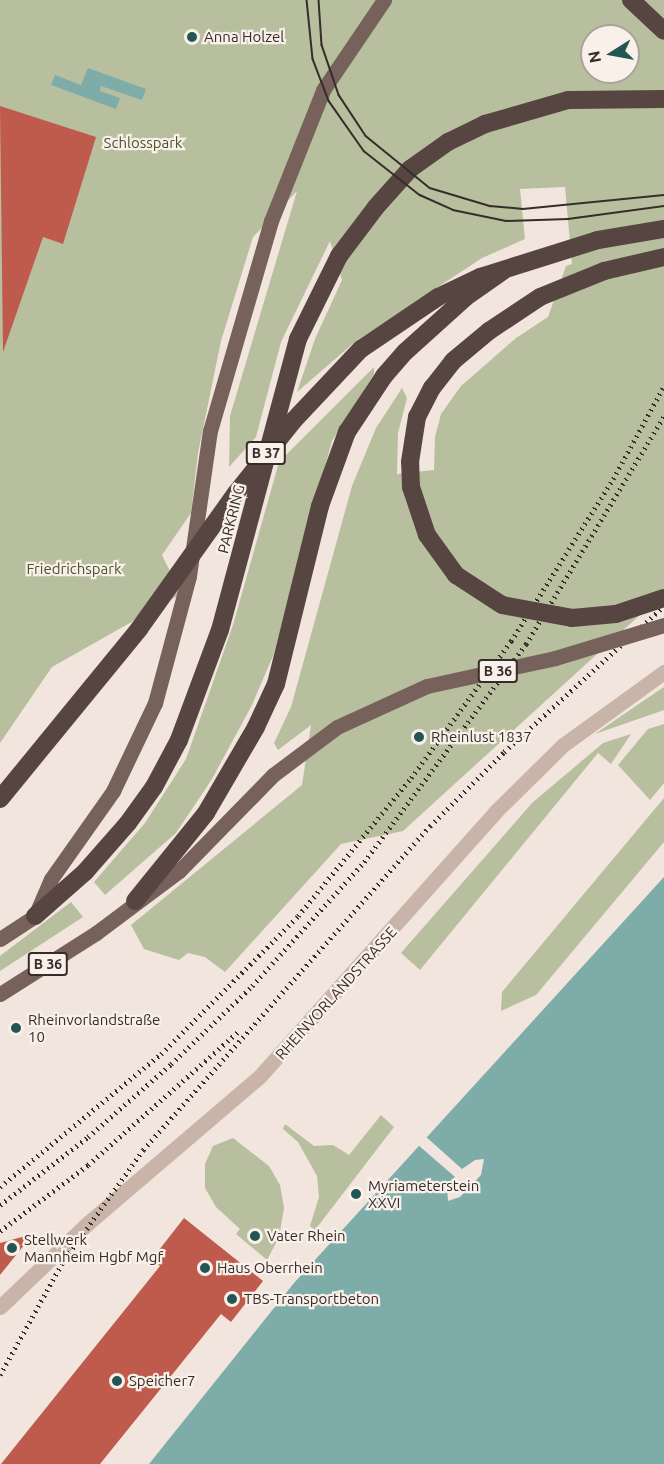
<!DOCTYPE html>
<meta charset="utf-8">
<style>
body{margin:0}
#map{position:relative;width:664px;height:1464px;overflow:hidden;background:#f1e5dd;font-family:Ubuntu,sans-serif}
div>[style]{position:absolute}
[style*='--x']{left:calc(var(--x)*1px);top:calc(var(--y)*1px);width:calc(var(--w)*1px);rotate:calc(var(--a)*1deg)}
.green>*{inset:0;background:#b8bf9e}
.water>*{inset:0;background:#7eaca9}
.pier>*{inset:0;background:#f1e5dd}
.building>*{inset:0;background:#bf5b4d}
.street>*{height:15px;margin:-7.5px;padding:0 7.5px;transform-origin:7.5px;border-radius:7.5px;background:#c9b4aa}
.primary>*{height:15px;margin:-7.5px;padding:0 7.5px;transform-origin:7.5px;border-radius:7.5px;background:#77615b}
.highway>*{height:18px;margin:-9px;padding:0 9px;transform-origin:9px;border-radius:9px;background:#574541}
.tram>*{height:1.5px;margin:-0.75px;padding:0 0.75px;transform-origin:0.75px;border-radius:0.75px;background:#362c29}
.rail>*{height:4.5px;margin-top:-2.25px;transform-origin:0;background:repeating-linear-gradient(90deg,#362c29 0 1.5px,transparent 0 6px)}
.primary-bridge>*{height:15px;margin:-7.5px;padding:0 7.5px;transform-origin:7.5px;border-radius:7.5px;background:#77615b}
.highway-bridge>*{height:18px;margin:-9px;padding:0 9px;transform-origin:9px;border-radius:9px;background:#574541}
.dots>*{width:16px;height:16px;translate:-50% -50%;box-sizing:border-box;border:3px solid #f9f0ea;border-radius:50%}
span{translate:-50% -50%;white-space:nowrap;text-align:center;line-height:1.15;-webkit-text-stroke:4.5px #f9f0ea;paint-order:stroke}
.shield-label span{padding:2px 4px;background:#f9f0ea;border:2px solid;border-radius:4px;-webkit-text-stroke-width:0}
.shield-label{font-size:14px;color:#362c29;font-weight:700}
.poi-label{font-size:15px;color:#362c29}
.left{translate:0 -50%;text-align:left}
.park-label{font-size:15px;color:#4a532e}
.street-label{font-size:15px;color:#362c29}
.north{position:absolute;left:580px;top:24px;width:60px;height:60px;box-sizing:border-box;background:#f9f0ea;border:2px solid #aba29d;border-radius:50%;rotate:259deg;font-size:16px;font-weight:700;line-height:24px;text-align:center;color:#362c29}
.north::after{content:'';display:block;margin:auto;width:21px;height:27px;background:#215653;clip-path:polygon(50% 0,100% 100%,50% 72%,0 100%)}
</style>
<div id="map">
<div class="green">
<div style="clip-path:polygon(evenodd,0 0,664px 0,664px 593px,403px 831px,341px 844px,225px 972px,205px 957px,188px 953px,179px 960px,144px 949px,131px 925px,302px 785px,311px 725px,278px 750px,274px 743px,291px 707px,352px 486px,376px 428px,402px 388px,407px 398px,398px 433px,397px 474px,434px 470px,435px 437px,441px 414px,461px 386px,516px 338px,548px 317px,566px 266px,572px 264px,565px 187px,520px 189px,525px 239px,482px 258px,356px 341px,297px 392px,315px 339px,342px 280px,330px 241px,281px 342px,256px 437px,229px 467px,230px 416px,297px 191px,253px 237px,221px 341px,198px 453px,191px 513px,162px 555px,181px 594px,52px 667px,0 743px,0 0,592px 36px,628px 36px,628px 72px,592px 72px,592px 36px)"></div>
<div style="clip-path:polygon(374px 367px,374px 374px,332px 441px,273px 656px,252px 705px,212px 779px,176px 833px,105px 895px,94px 882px,145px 823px,186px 759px,233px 625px,279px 462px)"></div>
<div style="clip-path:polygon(664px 687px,664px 710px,595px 734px,649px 697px)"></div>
<div style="clip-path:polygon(664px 724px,664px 783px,650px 800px,618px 765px,648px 729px)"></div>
<div style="clip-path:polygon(631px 734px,611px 764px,598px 753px,420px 970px,401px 953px,532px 803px,603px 743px)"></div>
<div style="clip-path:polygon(664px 798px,664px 842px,536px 995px,501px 1011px,502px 992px)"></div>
<div style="clip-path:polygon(71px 902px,83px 917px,0 971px,0 956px)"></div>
<div style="clip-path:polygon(381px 1115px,394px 1127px,315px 1230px,310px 1226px,319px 1197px,317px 1176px,298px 1142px,283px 1129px,285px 1124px,314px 1146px,333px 1145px,349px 1155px)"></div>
<div style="clip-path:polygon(233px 1138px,269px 1166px,280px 1185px,284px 1208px,279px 1237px,267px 1260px,236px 1234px,240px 1229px,216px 1207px,205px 1188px,205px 1164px,213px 1146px)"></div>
</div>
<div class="water">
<div style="clip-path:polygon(88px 68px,146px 89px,142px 100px,101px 86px,100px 91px,120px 98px,116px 109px,51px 85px,55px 75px,81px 85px)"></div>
<div style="clip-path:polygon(664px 877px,664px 1464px,149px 1464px,294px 1283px)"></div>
</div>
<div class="pier">
<div style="clip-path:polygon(424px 1135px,462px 1169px,475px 1160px,484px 1159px,481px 1175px,460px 1197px,448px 1201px,447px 1187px,455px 1177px,417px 1144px)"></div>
</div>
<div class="building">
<div style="clip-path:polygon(0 106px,96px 137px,63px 244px,43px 237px,3px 352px)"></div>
<div style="clip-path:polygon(184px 1218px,263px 1281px,231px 1322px,221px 1314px,100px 1464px,1px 1464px,160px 1266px,152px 1259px)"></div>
<div style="clip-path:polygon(33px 1234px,0 1275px,0 1243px)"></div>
</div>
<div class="street">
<div style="--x:0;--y:1307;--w:122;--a:-43.7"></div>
<div style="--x:88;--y:1223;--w:226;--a:-40.5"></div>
<div style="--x:260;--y:1076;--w:355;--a:-48.3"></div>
<div style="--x:496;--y:811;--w:94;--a:-44.6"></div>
<div style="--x:563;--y:745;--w:125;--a:-35.9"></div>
</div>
<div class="primary">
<div style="--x:0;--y:939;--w:42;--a:-33.3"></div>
<div style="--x:35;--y:916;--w:40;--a:-66.6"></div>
<div style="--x:51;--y:879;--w:108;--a:-54.8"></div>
<div style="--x:113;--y:791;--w:98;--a:-64.5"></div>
<div style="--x:155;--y:703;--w:131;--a:-75"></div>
<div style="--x:189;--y:576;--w:147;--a:-81.8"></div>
<div style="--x:210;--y:431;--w:219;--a:-73.8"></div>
<div style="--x:271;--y:221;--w:141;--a:-68.3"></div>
<div style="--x:323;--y:90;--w:109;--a:-55.9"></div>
<div style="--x:0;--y:994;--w:114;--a:-32.4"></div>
<div style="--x:96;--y:933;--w:104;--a:-36.8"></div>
<div style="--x:179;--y:871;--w:134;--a:-45.6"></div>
<div style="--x:273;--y:775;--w:80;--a:-36.9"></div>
</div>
<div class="highway">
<div style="--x:631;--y:0;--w:45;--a:43.2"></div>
<div style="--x:361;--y:349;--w:93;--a:-34"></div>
<div style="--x:438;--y:297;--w:47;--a:-25.5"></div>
<div style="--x:480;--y:277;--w:124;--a:-17.4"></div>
<div style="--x:598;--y:240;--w:67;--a:-9.5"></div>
<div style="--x:456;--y:575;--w:49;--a:-125.9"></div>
<div style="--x:427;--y:535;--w:51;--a:-108.4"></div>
<div style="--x:411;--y:487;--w:25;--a:-92"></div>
<div style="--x:410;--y:462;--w:46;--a:-81.2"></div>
<div style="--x:417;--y:417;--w:33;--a:-63"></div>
<div style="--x:432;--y:388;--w:34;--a:-52"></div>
<div style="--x:453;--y:361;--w:47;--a:-39.8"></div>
<div style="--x:489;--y:331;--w:61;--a:-33.7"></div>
<div style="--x:540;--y:297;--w:69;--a:-22.1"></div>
<div style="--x:604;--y:271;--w:62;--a:-13.1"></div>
<div style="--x:0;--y:799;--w:220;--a:-50.7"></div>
<div style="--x:135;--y:901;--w:113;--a:-51.1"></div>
<div style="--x:206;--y:813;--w:99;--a:-59.8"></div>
<div style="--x:256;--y:727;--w:47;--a:-65.1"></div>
<div style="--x:276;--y:684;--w:183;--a:-76.1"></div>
<div style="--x:320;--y:506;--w:79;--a:-70"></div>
<div style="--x:347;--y:432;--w:67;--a:-56.5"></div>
<div style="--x:384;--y:376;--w:32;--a:-49"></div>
<div style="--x:405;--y:352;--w:82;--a:-42"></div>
<div style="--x:466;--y:297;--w:45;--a:-35.1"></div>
<div style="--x:35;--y:916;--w:67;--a:-41.3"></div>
<div style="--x:85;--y:872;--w:65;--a:-48.7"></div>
<div style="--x:128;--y:823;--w:44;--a:-54.2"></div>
<div style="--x:154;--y:787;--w:53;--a:-62"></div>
<div style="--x:179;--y:740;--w:117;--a:-69.6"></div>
<div style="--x:220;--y:630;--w:301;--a:-75"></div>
<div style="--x:298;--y:339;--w:93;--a:-63.7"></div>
<div style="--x:339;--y:256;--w:61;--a:-52.9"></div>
<div style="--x:376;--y:207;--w:51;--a:-48.2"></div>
<div style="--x:410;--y:169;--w:47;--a:-35.4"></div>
<div style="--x:448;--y:142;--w:41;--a:-25.9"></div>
<div style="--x:485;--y:124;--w:86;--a:-16.1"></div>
<div style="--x:568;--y:100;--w:96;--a:-0.6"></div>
</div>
<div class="tram">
<div style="--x:307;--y:0;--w:59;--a:84.2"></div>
<div style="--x:313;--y:59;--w:45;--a:69.1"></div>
<div style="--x:329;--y:101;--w:61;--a:55"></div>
<div style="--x:364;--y:151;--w:71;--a:38.2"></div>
<div style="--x:420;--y:195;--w:36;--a:24"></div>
<div style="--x:453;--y:210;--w:54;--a:11.7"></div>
<div style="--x:506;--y:221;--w:62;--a:-1.8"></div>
<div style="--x:568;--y:219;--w:97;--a:-7.7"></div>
<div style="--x:319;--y:0;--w:45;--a:86.2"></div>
<div style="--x:322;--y:45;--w:53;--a:71.2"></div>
<div style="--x:339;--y:95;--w:49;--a:56.6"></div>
<div style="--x:366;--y:136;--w:82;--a:39.1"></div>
<div style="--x:430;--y:188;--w:63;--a:16.7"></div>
<div style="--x:490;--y:206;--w:33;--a:5"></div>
<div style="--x:523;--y:209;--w:142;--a:-5.7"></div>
</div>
<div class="rail">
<div style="--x:0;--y:1187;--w:209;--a:-39.6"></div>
<div style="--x:161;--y:1054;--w:194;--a:-45.2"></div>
<div style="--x:298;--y:916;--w:178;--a:-50.7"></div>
<div style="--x:411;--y:778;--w:170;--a:-53.9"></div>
<div style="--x:511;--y:641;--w:191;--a:-57.8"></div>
<div style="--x:613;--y:479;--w:106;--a:-61.3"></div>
<div style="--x:0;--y:1205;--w:111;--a:-37.7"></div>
<div style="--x:88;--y:1137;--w:111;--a:-41.3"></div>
<div style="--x:171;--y:1064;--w:112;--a:-43.9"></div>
<div style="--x:252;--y:986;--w:167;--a:-47.9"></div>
<div style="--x:364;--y:862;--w:272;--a:-53.4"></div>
<div style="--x:526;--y:644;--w:267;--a:-58.8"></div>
<div style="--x:0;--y:1231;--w:110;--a:-36.9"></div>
<div style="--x:88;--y:1165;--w:200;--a:-41.6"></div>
<div style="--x:0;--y:1375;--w:128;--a:-61"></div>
<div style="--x:62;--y:1263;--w:139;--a:-54.4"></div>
<div style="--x:143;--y:1150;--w:433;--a:-48.5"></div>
<div style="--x:430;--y:826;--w:105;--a:-45"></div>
<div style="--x:504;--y:752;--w:217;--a:-42.4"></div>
</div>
<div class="primary-bridge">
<div style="--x:337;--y:727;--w:99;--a:-24.5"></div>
<div style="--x:427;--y:686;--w:131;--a:-12.3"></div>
<div style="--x:555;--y:658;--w:114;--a:-16.8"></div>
</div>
<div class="highway-bridge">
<div style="--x:456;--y:575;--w:55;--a:33.1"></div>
<div style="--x:502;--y:605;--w:71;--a:10.5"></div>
<div style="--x:572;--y:618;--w:44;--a:-5.2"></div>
<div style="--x:616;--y:614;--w:51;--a:-18.4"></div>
<div style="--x:139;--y:629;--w:167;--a:-54.5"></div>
<div style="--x:236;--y:493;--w:93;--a:-51.5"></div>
<div style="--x:294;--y:420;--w:98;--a:-46.7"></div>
</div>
<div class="dots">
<div style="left:192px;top:37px;background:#215653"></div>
<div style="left:419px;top:737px;background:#215653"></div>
<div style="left:16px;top:1028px;background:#215653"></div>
<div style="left:356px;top:1194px;background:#215653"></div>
<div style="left:255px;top:1236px;background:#215653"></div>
<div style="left:12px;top:1248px;background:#215653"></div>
<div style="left:205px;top:1268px;background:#215653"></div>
<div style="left:232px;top:1299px;background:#215653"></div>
<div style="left:117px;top:1381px;background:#215653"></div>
</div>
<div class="shield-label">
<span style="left:266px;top:453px">B 37</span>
<span style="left:498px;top:671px">B 36</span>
<span style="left:48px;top:964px">B 36</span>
</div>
<div class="poi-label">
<span class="left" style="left:204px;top:37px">Anna Holzel</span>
<span class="left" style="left:431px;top:737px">Rheinlust 1837</span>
<span class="left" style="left:28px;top:1028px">Rheinvorlandstraße<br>10</span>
<span class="left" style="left:368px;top:1194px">Myriameterstein<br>XXVI</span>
<span class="left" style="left:267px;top:1236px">Vater Rhein</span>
<span class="left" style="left:24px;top:1248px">Stellwerk<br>Mannheim Hgbf Mgf</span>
<span class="left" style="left:217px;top:1268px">Haus Oberrhein</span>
<span class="left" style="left:244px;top:1299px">TBS-Transportbeton</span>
<span class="left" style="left:129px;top:1381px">Speicher7</span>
</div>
<div class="park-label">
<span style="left:143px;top:143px">Schlosspark</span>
<span style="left:74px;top:569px">Friedrichspark</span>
</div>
<div class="street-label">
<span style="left:231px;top:519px;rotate:-76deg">PARKRING</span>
<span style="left:336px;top:993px;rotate:-48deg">RHEINVORLANDSTRASSE</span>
</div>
<div class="north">N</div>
</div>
